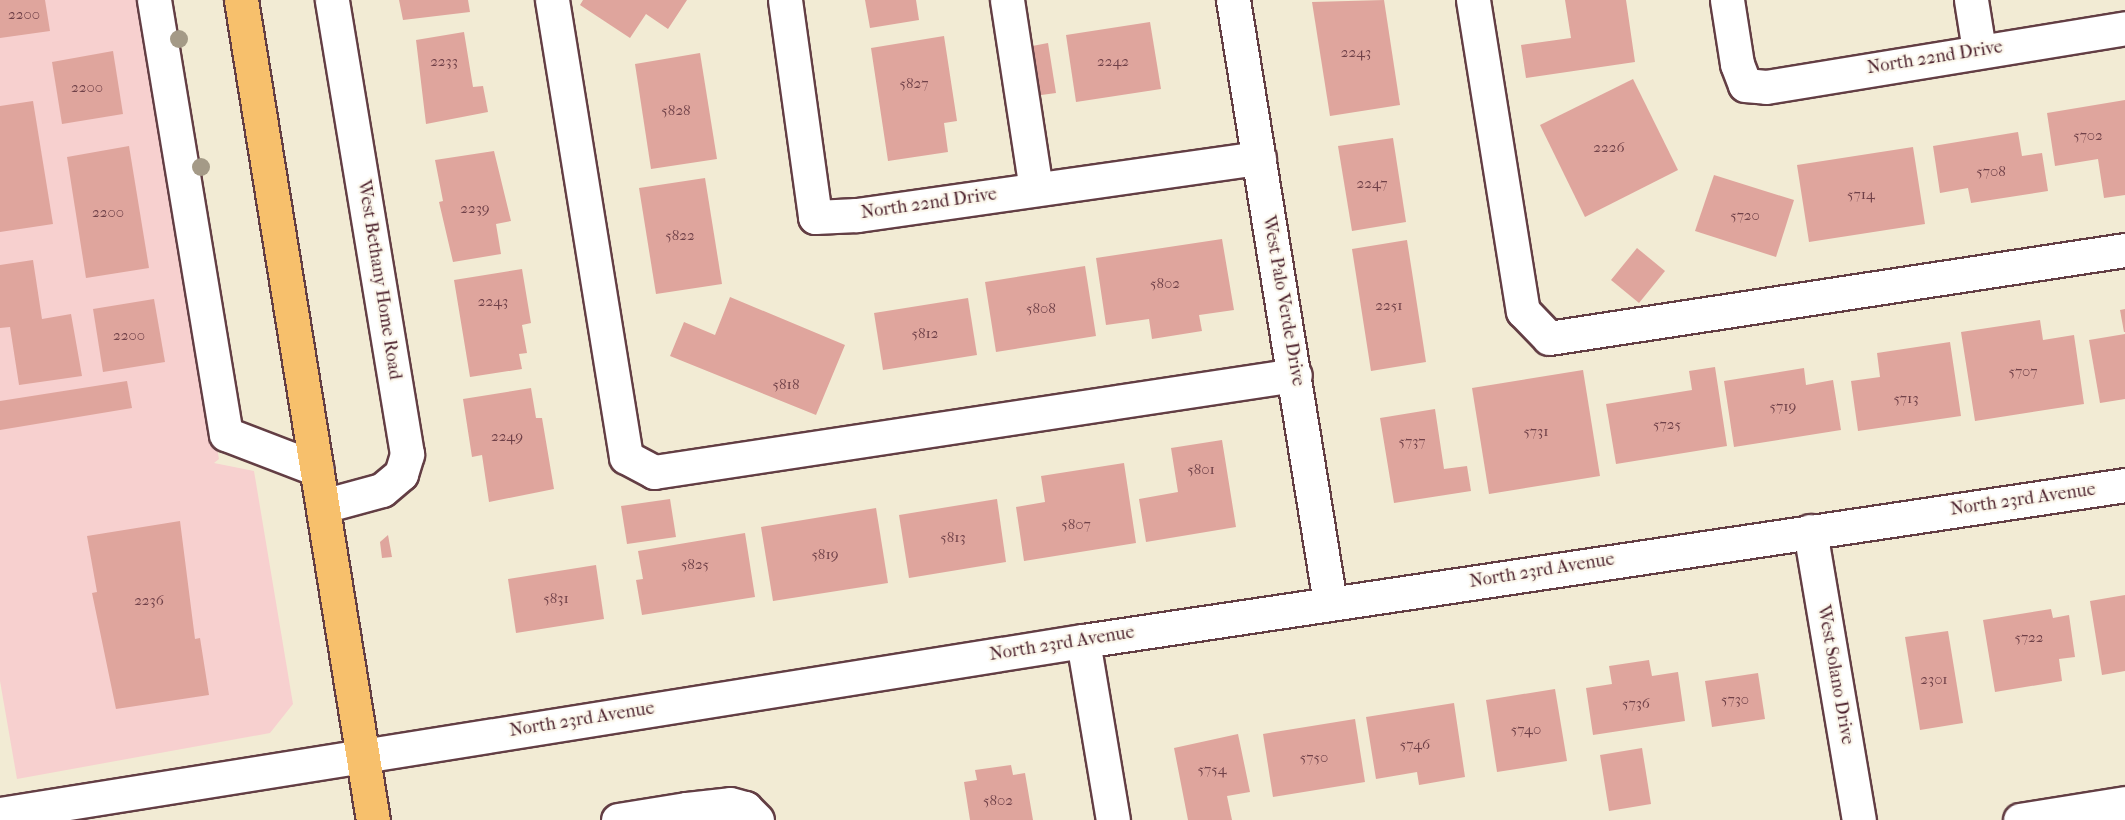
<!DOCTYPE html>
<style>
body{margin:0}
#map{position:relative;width:2125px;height:820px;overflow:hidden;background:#f2ebd4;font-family:"IM FELL French Canon",serif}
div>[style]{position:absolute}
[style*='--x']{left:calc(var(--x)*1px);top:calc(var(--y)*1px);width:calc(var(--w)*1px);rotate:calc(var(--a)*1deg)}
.built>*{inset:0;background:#f7d0cf}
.building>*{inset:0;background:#dfa59d}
.roads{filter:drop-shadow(2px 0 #633e44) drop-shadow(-2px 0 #633e44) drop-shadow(0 2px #633e44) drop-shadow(0 -2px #633e44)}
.minor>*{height:33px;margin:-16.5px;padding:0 16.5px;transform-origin:16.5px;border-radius:16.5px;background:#fff}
.major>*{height:33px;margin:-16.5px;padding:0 16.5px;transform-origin:16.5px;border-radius:16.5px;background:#f7c06c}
.trees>*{width:18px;height:18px;margin:-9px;border-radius:50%;background:#a49a87}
span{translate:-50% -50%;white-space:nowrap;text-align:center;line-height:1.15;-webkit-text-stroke:4.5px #fbf7ec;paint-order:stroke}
.number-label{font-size:15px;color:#6f4048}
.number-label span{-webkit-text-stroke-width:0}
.street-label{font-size:18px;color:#4a1f2b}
</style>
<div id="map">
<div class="built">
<div style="clip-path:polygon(0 0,138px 0,219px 459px,214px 463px,254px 471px,293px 704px,270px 733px,17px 779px,0 681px)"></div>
</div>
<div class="building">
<div style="clip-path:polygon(0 0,45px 0,50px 31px,0 38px)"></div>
<div style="clip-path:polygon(399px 0,468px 0,470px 12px,403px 20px)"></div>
<div style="clip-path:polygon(583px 0,687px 0,668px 29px,646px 14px,630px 38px,580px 5px)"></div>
<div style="clip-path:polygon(865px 0,916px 0,919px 20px,870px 28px)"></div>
<div style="clip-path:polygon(1384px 0,1400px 105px,1330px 116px,1312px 2px)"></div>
<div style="clip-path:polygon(1565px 0,1626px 0,1635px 62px,1526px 78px,1521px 45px,1571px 38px)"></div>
<div style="clip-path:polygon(1150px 22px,1161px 89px,1076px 102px,1066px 35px)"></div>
<div style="clip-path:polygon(464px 32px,473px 87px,483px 86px,488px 112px,426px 124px,416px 40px)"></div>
<div style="clip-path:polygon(944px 36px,957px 121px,944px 123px,948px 152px,888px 161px,871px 48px)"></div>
<div style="clip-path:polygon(1048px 43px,1056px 93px,1034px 96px,1027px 47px)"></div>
<div style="clip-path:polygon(113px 51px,123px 114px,62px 124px,52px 62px)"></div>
<div style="clip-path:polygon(700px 53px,717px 159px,651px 169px,635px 64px)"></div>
<div style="clip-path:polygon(1633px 79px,1678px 170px,1585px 217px,1540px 125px)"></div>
<div style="clip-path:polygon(2125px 100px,2125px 195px,2104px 198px,2098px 159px,2055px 166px,2047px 113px)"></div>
<div style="clip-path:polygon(33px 101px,53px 224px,0 232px,0 106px)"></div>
<div style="clip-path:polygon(2018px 132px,2022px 156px,2042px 153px,2048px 191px,1971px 203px,1968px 188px,1940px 193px,1933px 146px)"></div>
<div style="clip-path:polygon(1393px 138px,1406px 222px,1352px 231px,1338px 146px)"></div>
<div style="clip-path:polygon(129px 146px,149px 268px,86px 278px,67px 157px)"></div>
<div style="clip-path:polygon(1913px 147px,1925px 224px,1809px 242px,1797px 165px)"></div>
<div style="clip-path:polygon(494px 151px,511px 221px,496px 224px,501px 254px,453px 262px,439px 202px,443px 201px,435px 160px)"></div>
<div style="clip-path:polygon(1714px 175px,1794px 200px,1776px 257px,1695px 231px)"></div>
<div style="clip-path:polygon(705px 178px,722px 284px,656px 294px,639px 188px)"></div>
<div style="clip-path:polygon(1222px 239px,1234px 310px,1199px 315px,1202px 331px,1152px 339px,1149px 319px,1106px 325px,1096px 258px)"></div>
<div style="clip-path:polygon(1407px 240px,1426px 362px,1371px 371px,1352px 249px)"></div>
<div style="clip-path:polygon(1637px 248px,1665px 271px,1639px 303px,1611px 280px)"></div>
<div style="clip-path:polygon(33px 260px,42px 319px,71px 314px,82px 376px,19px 385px,10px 327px,0 328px,0 265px)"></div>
<div style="clip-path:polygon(1085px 266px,1096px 336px,996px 352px,985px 282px)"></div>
<div style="clip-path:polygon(522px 269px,531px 323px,522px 325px,527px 353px,519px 354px,522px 369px,470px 377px,454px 280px)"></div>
<div style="clip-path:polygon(730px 297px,845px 345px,816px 415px,670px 356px,684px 322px,715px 335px)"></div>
<div style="clip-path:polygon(968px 298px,977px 355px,883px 370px,874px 313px)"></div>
<div style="clip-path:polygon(154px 299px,165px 362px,103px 372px,93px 309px)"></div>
<div style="clip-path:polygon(2125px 309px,2125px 332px,2124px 332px,2120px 310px)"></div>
<div style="clip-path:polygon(2040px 320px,2043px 340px,2074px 335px,2084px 404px,1975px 421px,1961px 332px)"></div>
<div style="clip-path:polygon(2125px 334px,2125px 399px,2100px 403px,2089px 340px)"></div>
<div style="clip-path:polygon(1950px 342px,1961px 416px,1858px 431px,1851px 381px,1880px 377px,1877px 353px)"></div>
<div style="clip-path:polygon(1715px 367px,1727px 446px,1616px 464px,1606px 404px,1692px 390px,1689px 371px)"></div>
<div style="clip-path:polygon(1804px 368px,1806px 385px,1833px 380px,1841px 430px,1734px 447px,1724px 381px)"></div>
<div style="clip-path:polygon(1583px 370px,1600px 476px,1489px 494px,1472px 388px)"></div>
<div style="clip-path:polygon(127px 381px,132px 408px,0 430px,0 401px)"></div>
<div style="clip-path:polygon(531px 388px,536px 418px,542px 418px,554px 489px,489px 502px,482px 455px,472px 457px,463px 399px)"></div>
<div style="clip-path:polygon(1435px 409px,1444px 469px,1467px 466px,1471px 491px,1394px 503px,1380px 418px)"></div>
<div style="clip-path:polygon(1222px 440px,1236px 527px,1146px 542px,1139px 499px,1178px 492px,1171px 448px)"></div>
<div style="clip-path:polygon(1124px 463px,1136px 543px,1024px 561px,1016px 507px,1045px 502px,1041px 476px)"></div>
<div style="clip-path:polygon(670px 499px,676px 537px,627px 544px,621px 506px)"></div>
<div style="clip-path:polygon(997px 499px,1006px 562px,909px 578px,899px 515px)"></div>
<div style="clip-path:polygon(876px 508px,888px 583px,773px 601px,761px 527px)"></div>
<div style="clip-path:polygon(180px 521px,195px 639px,200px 638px,209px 695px,116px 709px,92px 593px,97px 592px,87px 536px)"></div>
<div style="clip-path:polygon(745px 533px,755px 597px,642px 615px,636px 580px,643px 579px,638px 551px)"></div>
<div style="clip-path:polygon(388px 535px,392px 557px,382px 558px,380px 542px)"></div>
<div style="clip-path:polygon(596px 565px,604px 619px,516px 633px,508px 579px)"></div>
<div style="clip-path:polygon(2125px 595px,2125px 671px,2102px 675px,2090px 601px)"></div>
<div style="clip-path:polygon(2051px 609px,2053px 618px,2069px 615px,2075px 657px,2059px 659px,2062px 681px,1995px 692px,1983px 620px)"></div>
<div style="clip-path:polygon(1948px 631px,1963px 723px,1920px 730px,1905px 637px)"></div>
<div style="clip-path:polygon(1649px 660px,1652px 676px,1678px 672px,1685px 721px,1593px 735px,1586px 688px,1612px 684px,1609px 666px)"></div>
<div style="clip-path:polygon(1758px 673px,1765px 719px,1712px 727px,1705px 681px)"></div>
<div style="clip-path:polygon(1555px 689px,1567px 761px,1497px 772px,1486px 700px)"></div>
<div style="clip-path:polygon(1454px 703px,1465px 777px,1419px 785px,1417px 772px,1376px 779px,1366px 717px)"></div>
<div style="clip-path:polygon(1355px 719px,1365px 782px,1273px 797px,1263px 734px)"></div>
<div style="clip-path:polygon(1238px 734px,1250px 792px,1227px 796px,1232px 820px,1188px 820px,1174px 748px)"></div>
<div style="clip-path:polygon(1642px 748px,1651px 804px,1609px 811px,1600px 755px)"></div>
<div style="clip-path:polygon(1011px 765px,1013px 775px,1025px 773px,1033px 820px,970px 820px,964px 782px,977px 780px,975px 770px)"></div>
</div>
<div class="roads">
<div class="minor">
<div style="--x:154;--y:0;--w:440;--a:80.6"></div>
<div style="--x:226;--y:434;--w:97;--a:21"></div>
<div style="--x:552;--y:0;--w:463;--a:80.8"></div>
<div style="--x:626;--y:457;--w:32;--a:28"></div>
<div style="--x:654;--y:472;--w:648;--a:-8.61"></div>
<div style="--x:785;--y:0;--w:219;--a:82.1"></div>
<div style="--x:815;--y:217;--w:42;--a:-2.7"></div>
<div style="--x:857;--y:215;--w:406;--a:-8.1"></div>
<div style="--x:1007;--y:0;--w:191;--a:81.3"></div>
<div style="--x:1233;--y:0;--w:611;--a:80.86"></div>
<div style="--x:1473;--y:0;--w:315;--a:80.9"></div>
<div style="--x:1523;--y:311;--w:37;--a:46"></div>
<div style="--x:1549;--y:338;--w:583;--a:-8.69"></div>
<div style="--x:1727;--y:0;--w:65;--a:81.1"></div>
<div style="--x:1737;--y:64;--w:22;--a:69"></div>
<div style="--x:1745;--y:85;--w:21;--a:5"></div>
<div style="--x:1766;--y:87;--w:364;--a:-9.3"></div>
<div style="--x:1971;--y:0;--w:51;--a:80.9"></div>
<div style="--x:323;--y:506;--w:61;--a:-15.2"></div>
<div style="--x:382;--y:490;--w:25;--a:-40"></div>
<div style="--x:401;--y:474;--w:21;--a:-73"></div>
<div style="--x:407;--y:454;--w:460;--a:-99.4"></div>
<div style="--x:1810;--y:531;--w:293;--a:80.4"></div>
<div style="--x:1083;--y:641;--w:181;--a:80.5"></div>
<div style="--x:687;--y:809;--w:43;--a:-6.6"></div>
<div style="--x:730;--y:804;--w:16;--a:15"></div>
<div style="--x:745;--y:808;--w:17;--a:45"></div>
<div style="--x:0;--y:814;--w:1097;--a:-9.08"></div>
<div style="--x:1083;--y:641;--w:1054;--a:-8.51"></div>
<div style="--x:618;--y:820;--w:69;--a:-9.2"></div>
<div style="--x:686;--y:809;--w:30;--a:21"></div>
<div style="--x:2020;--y:820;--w:106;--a:-9.2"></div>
</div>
<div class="major">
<div style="--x:241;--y:0;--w:831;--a:80.86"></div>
</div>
</div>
<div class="trees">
<div style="left:179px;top:39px"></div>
<div style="left:201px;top:167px"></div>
</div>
<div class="number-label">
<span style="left:24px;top:15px">2200</span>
<span style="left:1356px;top:53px">2243</span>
<span style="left:444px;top:62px">2233</span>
<span style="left:1113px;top:62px">2242</span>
<span style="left:914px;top:84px">5827</span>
<span style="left:87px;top:88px">2200</span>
<span style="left:676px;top:111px">5828</span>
<span style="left:2088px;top:136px">5702</span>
<span style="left:1609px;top:148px">2226</span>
<span style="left:1991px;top:172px">5708</span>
<span style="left:1372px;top:184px">2247</span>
<span style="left:1861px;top:195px">5714</span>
<span style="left:475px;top:209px">2239</span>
<span style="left:108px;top:213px">2200</span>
<span style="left:1745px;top:216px">5720</span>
<span style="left:680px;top:236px">5822</span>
<span style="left:1165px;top:284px">5802</span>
<span style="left:493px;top:302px">2243</span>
<span style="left:1389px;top:306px">2251</span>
<span style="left:1041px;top:309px">5808</span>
<span style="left:925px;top:334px">5812</span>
<span style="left:129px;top:336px">2200</span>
<span style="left:2023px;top:372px">5707</span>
<span style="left:786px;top:385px">5818</span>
<span style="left:1906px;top:399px">5713</span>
<span style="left:1783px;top:407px">5719</span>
<span style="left:1667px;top:425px">5725</span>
<span style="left:1536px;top:432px">5731</span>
<span style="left:507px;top:437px">2249</span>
<span style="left:1412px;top:442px">5737</span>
<span style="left:1201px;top:470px">5801</span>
<span style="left:1076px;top:525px">5807</span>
<span style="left:953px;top:538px">5813</span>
<span style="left:825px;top:555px">5819</span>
<span style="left:695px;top:565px">5825</span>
<span style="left:556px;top:599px">5831</span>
<span style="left:149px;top:601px">2236</span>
<span style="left:2029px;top:638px">5722</span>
<span style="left:1934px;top:680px">2301</span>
<span style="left:1735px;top:700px">5730</span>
<span style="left:1636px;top:704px">5736</span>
<span style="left:1526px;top:730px">5740</span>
<span style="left:1415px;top:745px">5746</span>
<span style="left:1314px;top:758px">5750</span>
<span style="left:1212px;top:770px">5754</span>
<span style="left:998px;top:801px">5802</span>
</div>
<div class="street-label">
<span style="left:1935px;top:58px;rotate:-9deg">North 22nd Drive</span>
<span style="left:929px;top:204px;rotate:-8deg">North 22nd Drive</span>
<span style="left:379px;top:280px;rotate:81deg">West Bethany Home Road</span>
<span style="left:1283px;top:301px;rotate:80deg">West Palo Verde Drive</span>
<span style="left:2023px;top:500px;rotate:-8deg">North 23rd Avenue</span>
<span style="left:1542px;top:571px;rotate:-9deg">North 23rd Avenue</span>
<span style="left:1062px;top:644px;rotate:-9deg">North 23rd Avenue</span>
<span style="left:1835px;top:675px;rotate:80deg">West Solano Drive</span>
<span style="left:582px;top:720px;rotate:-9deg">North 23rd Avenue</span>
</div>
</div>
